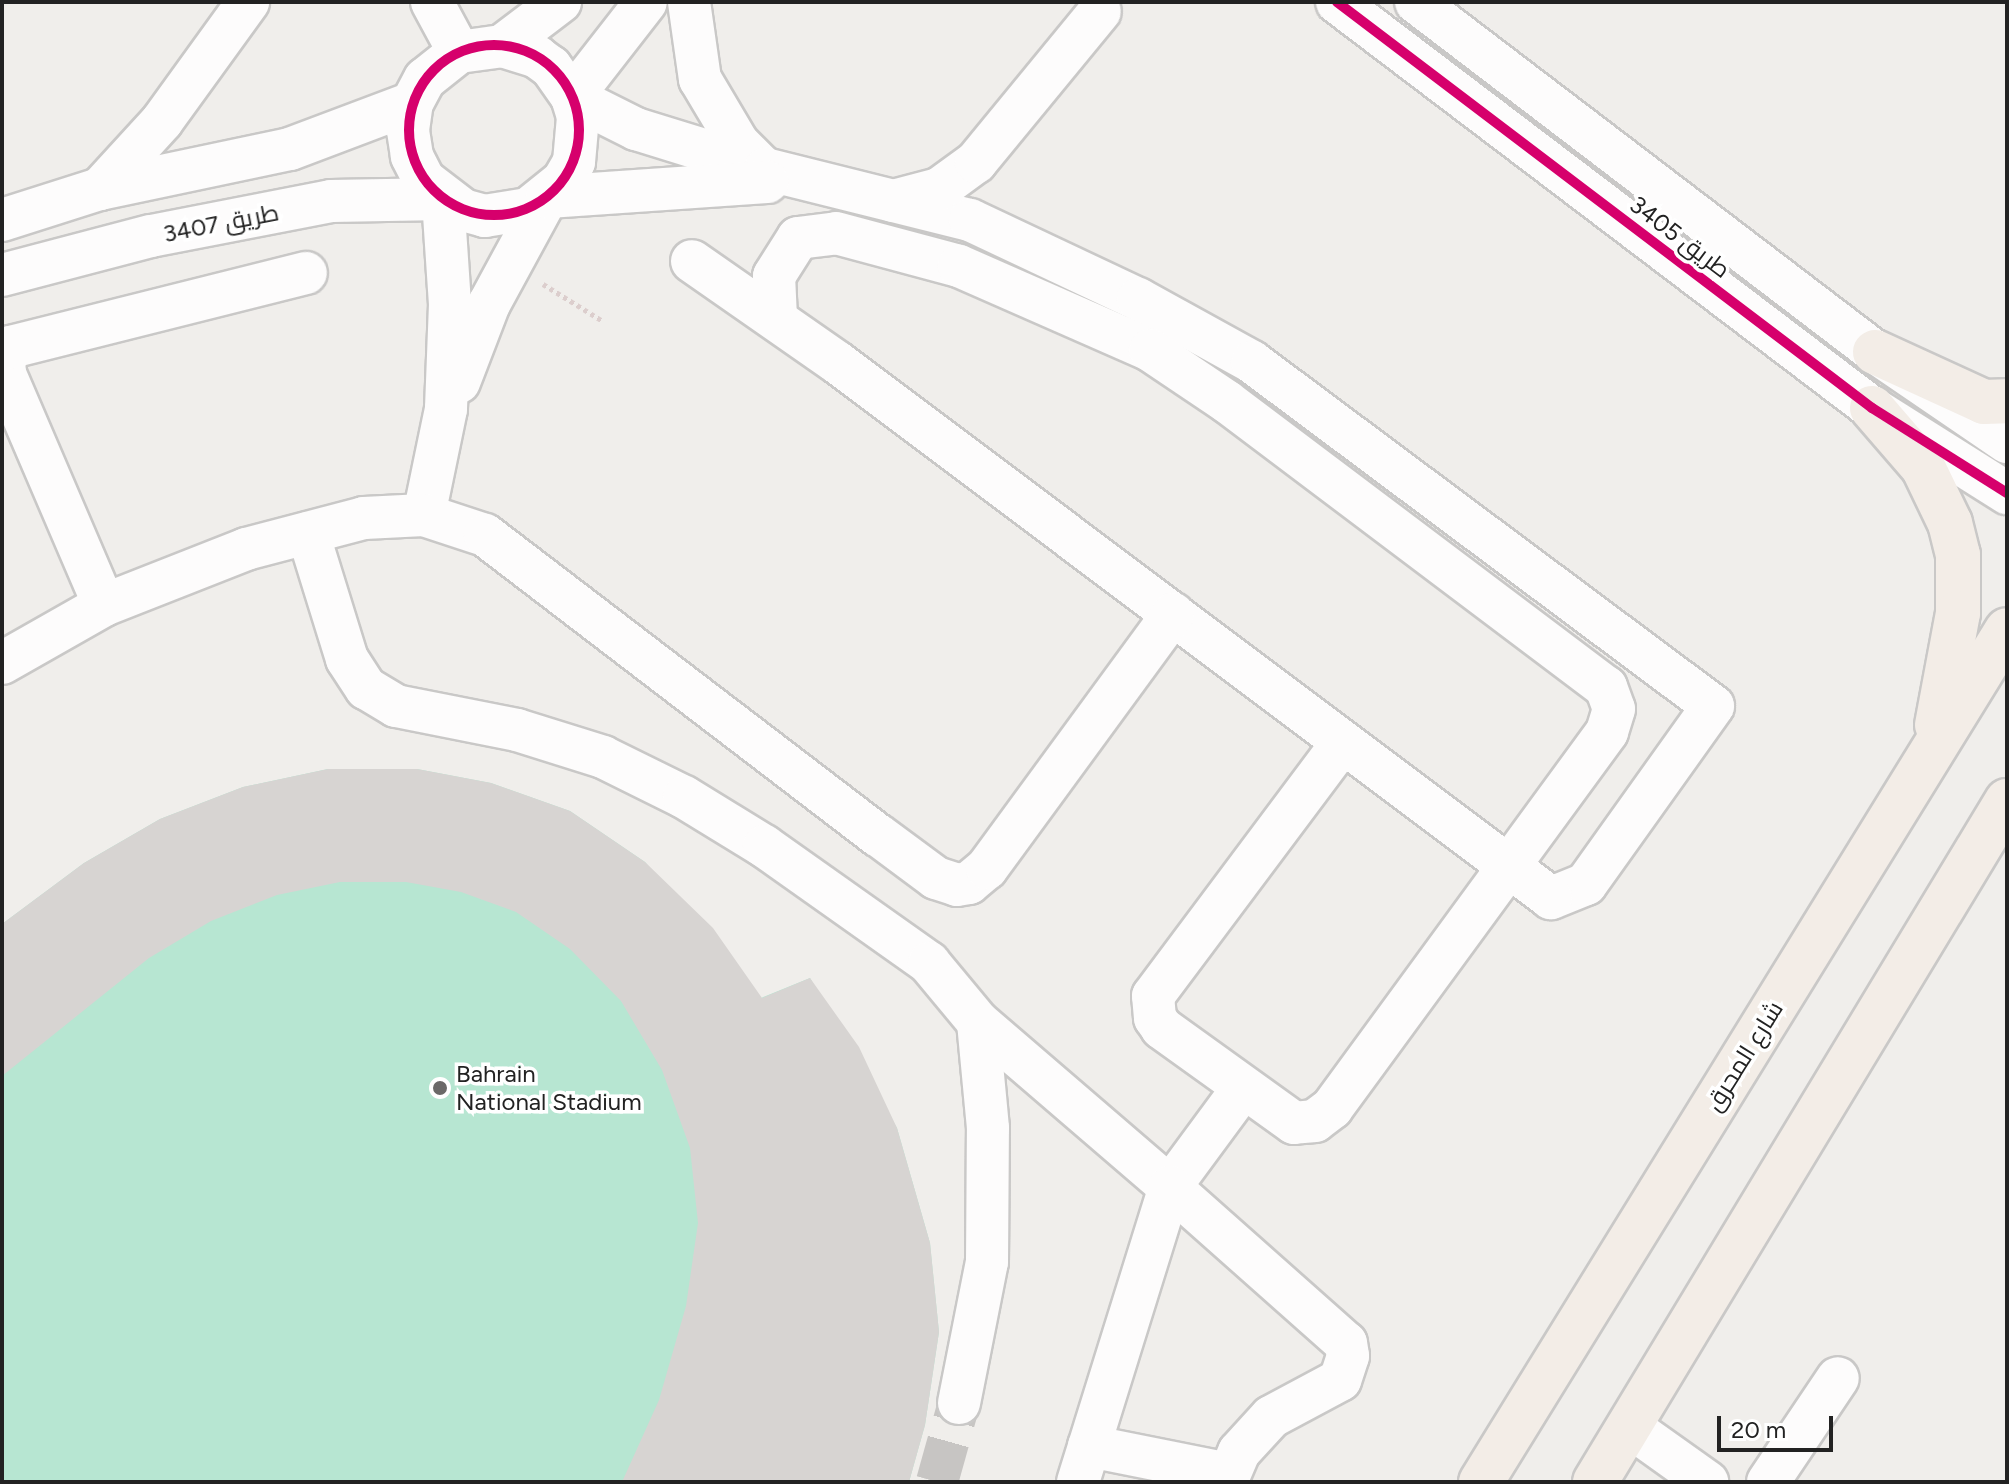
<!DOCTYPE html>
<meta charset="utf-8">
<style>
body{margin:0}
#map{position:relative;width:2009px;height:1484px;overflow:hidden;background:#f0eeeb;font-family:Figtree,Cairo,sans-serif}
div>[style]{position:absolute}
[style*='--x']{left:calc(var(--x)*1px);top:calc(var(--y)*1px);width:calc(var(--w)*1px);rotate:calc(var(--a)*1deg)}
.pitch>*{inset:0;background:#b7e6d2}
.building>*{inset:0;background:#d7d4d2}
.minor-tunnel>*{height:42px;margin-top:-21px;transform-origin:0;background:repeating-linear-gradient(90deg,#c7c5c3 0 42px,transparent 0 63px)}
.path>*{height:5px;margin-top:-2.5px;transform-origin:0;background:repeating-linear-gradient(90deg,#dccecd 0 4px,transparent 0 8px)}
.roads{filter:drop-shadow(2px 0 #c9c8c7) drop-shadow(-2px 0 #c9c8c7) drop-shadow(0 2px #c9c8c7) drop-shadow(0 -2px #c9c8c7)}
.minor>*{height:42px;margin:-21px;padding:0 21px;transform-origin:21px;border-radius:21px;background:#fdfcfc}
.major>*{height:44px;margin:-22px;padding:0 22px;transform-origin:22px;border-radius:22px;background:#f3ede7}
.cycleway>*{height:10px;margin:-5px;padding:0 5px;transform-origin:5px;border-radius:5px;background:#d6006c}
.cycleway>.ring{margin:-5px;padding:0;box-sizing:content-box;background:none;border:10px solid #d6006c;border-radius:50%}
.dots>*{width:22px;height:22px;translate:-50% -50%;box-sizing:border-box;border:4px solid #fff;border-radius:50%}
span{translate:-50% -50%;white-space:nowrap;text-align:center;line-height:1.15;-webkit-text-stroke:7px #fff;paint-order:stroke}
.street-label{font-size:24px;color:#222}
.poi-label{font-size:24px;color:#222}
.left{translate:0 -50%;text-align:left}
.frame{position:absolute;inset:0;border:4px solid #222;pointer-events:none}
.scale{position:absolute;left:1717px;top:1416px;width:116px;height:36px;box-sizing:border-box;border:4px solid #222;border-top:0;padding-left:10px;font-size:24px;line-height:28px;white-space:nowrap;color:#222;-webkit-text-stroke:6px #fff;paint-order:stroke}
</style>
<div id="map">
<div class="pitch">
<div style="clip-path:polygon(328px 769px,417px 769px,491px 783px,570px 811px,645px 862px,761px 998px,810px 978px,897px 1128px,930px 1243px,939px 1332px,925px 1425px,909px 1482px,2px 1482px,2px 924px,84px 863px,160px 819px,243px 787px)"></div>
</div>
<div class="building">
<div style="clip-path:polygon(328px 769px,417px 769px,491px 783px,570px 811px,645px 862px,713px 928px,762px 998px,810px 978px,859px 1047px,897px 1128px,930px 1243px,939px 1332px,925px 1425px,909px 1482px,622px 1482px,659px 1400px,686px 1306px,698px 1223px,690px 1148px,662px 1070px,621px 1001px,570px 949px,516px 912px,461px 892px,406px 882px,340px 882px,277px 895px,211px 921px,149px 958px,2px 1076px,2px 924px,84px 863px,160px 819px,243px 787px)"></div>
</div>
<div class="minor-tunnel">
<div style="--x:937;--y:1482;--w:82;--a:-74.4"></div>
</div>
<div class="path">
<div style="--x:543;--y:284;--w:70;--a:31.7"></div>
</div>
<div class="roads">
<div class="minor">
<div style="--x:432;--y:2;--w:57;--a:61.6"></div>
<div style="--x:689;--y:2;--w:78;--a:81.9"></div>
<div style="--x:700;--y:79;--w:74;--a:59.3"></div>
<div style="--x:738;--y:143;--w:37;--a:45"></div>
<div style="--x:1337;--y:2;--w:672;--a:37.19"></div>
<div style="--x:1872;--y:408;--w:160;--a:32.2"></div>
<div style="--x:1416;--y:2;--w:577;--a:37.33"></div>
<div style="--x:1875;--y:352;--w:160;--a:34.3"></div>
<div style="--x:502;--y:46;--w:73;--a:-37.2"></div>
<div style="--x:572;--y:97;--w:21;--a:73"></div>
<div style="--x:578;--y:117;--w:45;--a:95.1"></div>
<div style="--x:574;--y:162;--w:22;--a:120"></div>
<div style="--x:563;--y:181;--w:45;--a:141.3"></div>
<div style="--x:528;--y:209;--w:44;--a:170.8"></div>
<div style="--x:485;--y:216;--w:23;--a:-165"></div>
<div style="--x:463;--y:210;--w:49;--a:-142.4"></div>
<div style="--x:424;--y:180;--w:27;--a:-117"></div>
<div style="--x:412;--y:156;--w:26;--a:-99"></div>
<div style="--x:408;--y:130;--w:27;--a:-82"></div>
<div style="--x:412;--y:103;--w:27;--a:-62"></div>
<div style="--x:425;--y:79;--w:43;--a:-38.5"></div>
<div style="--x:459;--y:52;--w:43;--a:-7.9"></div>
<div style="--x:502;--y:46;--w:37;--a:17"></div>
<div style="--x:537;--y:57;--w:17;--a:36"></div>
<div style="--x:551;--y:67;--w:37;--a:55"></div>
<div style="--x:572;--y:97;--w:72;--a:26.6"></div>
<div style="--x:636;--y:129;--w:135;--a:17.2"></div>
<div style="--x:765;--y:169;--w:211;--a:14"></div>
<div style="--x:970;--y:220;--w:186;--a:25.2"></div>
<div style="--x:1138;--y:299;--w:130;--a:28.9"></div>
<div style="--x:1252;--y:362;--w:575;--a:36.73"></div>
<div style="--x:1713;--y:706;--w:219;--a:125.5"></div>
<div style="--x:1586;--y:884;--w:38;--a:158"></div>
<div style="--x:1551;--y:898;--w:891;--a:-143.12"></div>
<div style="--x:838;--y:363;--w:178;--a:-145.1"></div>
<div style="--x:572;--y:97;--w:120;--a:-52.1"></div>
<div style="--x:100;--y:189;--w:92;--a:-47.6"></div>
<div style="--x:162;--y:121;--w:147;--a:-54.1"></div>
<div style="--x:893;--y:201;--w:48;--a:-14.6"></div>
<div style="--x:939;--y:189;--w:46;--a:-36.1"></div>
<div style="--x:976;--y:162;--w:195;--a:-50.6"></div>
<div style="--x:2;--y:220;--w:103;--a:-17.6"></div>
<div style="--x:100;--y:189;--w:194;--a:-11.9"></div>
<div style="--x:290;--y:149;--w:130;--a:-20.7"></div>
<div style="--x:2;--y:275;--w:154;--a:-14.7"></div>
<div style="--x:151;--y:236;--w:183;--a:-11"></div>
<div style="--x:331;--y:201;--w:112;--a:-1"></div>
<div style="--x:443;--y:199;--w:105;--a:86.2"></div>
<div style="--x:450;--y:304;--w:105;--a:92.2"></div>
<div style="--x:446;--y:409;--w:108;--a:101.7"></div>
<div style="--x:776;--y:318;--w:42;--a:-92.7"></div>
<div style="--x:774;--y:276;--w:45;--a:-57.7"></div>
<div style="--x:798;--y:238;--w:38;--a:-7"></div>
<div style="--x:836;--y:233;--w:127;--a:15"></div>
<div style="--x:959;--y:266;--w:209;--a:23.7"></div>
<div style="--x:1150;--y:350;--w:92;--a:33.9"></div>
<div style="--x:1226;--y:401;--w:476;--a:37"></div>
<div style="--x:1606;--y:687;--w:23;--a:70"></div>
<div style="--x:1614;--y:709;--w:24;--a:107"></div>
<div style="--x:1607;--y:732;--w:466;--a:126.2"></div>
<div style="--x:1332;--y:1108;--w:21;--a:143"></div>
<div style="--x:1315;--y:1121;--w:21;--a:175"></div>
<div style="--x:1294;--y:1123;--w:163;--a:-144.3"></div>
<div style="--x:1162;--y:1028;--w:12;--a:-125"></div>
<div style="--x:1155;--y:1018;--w:22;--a:-95"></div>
<div style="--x:1153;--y:996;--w:317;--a:-53.2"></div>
<div style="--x:459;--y:382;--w:84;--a:-69"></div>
<div style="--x:489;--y:304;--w:122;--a:-61.5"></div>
<div style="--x:547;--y:197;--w:221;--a:-3.9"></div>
<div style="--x:308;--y:533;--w:132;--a:72.8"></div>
<div style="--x:347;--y:659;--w:35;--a:57"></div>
<div style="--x:366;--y:688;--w:35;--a:31"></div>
<div style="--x:396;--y:706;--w:123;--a:11.2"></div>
<div style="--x:517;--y:730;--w:90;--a:17.4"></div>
<div style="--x:603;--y:757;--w:90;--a:26.3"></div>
<div style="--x:684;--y:797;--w:94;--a:31.5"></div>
<div style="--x:764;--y:846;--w:202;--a:35.3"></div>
<div style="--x:929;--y:963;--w:77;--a:50.3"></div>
<div style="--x:978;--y:1022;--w:253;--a:40.7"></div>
<div style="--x:1170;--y:1187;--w:123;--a:-53.6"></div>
<div style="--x:104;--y:605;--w:251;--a:-113.2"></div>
<div style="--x:5;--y:374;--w:13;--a:-94"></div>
<div style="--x:4;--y:361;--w:16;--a:-63"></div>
<div style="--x:11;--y:347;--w:304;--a:-14.1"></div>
<div style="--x:2;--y:663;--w:117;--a:-29.6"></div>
<div style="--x:104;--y:605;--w:153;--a:-21.5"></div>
<div style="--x:246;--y:549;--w:122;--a:-14.7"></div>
<div style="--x:364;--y:518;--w:60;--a:-2.9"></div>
<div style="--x:424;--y:515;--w:64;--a:18.2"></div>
<div style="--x:485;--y:535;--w:494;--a:37.4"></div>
<div style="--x:878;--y:835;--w:72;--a:36.6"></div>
<div style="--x:936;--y:878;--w:22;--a:18"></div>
<div style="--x:957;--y:885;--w:12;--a:-9"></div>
<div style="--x:969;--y:883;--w:23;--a:-40"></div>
<div style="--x:987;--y:868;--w:315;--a:-53.8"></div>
<div style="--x:959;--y:1403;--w:144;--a:-78.8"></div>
<div style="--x:987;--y:1262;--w:134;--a:-89.6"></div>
<div style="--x:988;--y:1128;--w:106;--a:-95.4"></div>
<div style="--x:1630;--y:1427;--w:95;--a:35.5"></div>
<div style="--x:1089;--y:1446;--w:143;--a:11.3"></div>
<div style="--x:1078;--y:1482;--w:309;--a:-72.7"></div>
<div style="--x:1170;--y:1187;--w:235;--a:41.6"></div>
<div style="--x:1346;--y:1343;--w:13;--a:81"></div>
<div style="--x:1348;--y:1356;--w:25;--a:108"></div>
<div style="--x:1340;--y:1380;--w:78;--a:151.8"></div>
<div style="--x:1271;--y:1417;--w:47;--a:132.4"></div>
<div style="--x:1239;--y:1452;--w:33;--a:113"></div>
<div style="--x:1768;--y:1482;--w:125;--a:-56.1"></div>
</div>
<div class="major">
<div style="--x:1875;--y:352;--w:120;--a:24.6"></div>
<div style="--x:1984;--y:402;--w:23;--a:-2"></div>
<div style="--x:1872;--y:408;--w:78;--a:49.2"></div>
<div style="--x:1923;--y:467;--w:62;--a:64.3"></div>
<div style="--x:1950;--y:523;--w:33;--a:76"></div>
<div style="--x:1958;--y:555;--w:58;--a:90"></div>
<div style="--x:1958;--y:613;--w:114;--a:100.6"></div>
<div style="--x:1481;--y:1482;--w:1001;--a:-58.31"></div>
<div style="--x:1595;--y:1482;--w:796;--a:-58.83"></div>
</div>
</div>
<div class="cycleway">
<div style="--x:1337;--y:2;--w:672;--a:37.19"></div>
<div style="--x:1872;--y:408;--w:160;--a:32.2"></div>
<div class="ring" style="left:409px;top:45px;width:160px;height:160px"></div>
</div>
<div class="dots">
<div style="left:440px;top:1088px;background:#6a6968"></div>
</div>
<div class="street-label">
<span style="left:221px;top:223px;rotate:-11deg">طريق 3407</span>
<span style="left:1680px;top:237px;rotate:37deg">طريق 3405</span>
<span style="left:1744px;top:1056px;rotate:-58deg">شارع المحرق</span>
</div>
<div class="poi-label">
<span class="left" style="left:456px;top:1088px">Bahrain<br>National Stadium</span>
</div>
<div class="frame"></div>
<div class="scale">20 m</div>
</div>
